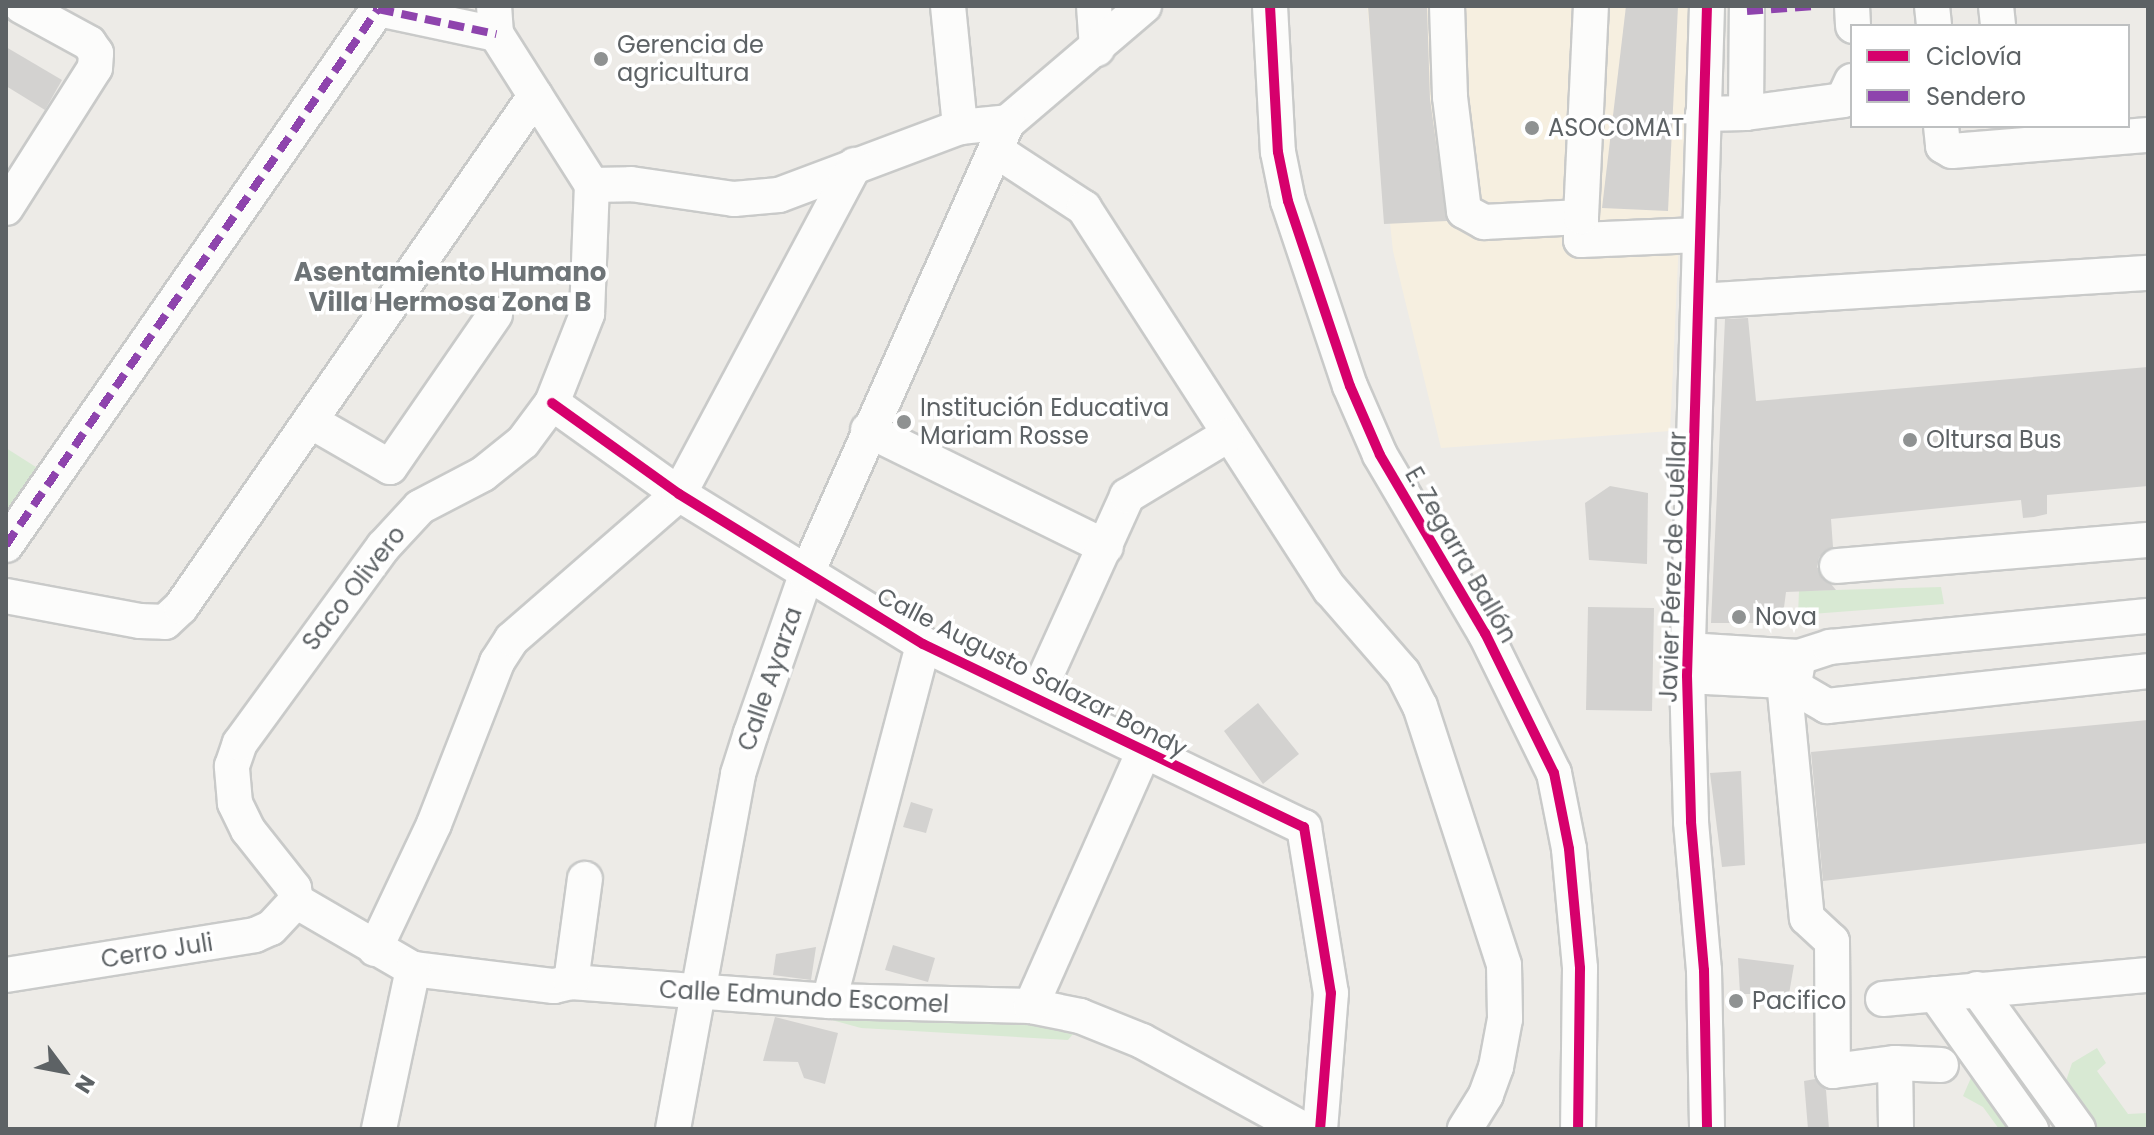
<!DOCTYPE html>
<meta charset="utf-8">
<style>
body{margin:0}
#map{position:relative;width:2154px;height:1135px;overflow:hidden;background:#edebe7;font-family:Poppins,sans-serif}
div>[style]{position:absolute}
[style*='--x']{left:calc(var(--x)*1px);top:calc(var(--y)*1px);width:calc(var(--w)*1px);rotate:calc(var(--a)*1deg)}
.commercial>*{inset:0;background:#f6efe0}
.green>*{inset:0;background:#d8e9d3}
.building>*{inset:0;background:#d3d2d0}
.roads{filter:drop-shadow(2px 0 #c9cac9) drop-shadow(-2px 0 #c9cac9) drop-shadow(0 2px #c9cac9) drop-shadow(0 -2px #c9cac9)}
.minor>*{height:34px;margin:-17px;padding:0 17px;transform-origin:17px;border-radius:17px;background:#fcfcfb}
.quiet>*{height:8px;margin-top:-4px;transform-origin:0;background:repeating-linear-gradient(90deg,#8e44ad 0 16px,transparent 0 24px)}
.cycleway>*{height:10px;margin:-5px;padding:0 5px;transform-origin:5px;border-radius:5px;background:#d6006c}
.dots>*{width:22px;height:22px;translate:-50% -50%;box-sizing:border-box;border:4px solid #fff;border-radius:50%}
span{translate:-50% -50%;white-space:nowrap;text-align:center;line-height:1.15;-webkit-text-stroke:7px #fff;paint-order:stroke}
.poi-label{font-size:24px;color:#5d6265}
.left{translate:0 -50%;text-align:left}
.street-label{font-size:24px;color:#5d6265}
.neighbourhood-label{font-size:26px;color:#6e7477;font-weight:700}
.frame{position:absolute;inset:0;border:8px solid #5d6265;pointer-events:none}
.legend{position:absolute;left:1850px;top:24px;width:280px;height:104px;box-sizing:border-box;background:#fff;border:2px solid #bec0c1;margin:0;padding:10px 14px;list-style:none;font-size:24px;color:#5d6265}
.legend li{display:flex;align-items:center;gap:16px;height:40px}
.legend b{width:40px;border:2px solid #bec0c1}
.north{position:absolute;left:24px;top:1031px;width:80px;height:80px;-webkit-text-stroke:6px #fff;paint-order:stroke;rotate:122deg;font-size:22px;font-weight:700;line-height:32px;text-align:center;color:#5d6265}
.north::after{content:'';display:block;margin:auto;width:28px;height:36px;background:#5d6265;clip-path:polygon(50% 0,100% 100%,50% 72%,0 100%)}
</style>
<div id="map">
<div class="commercial">
<div style="clip-path:polygon(1367px 6px,1690px 6px,1670px 431px,1441px 448px,1393px 251px)"></div>
</div>
<div class="green">
<div style="clip-path:polygon(6px 448px,39px 469px,6px 518px)"></div>
<div style="clip-path:polygon(1941px 587px,1944px 604px,1798px 615px,1799px 591px)"></div>
<div style="clip-path:polygon(799px 1011px,872px 1011px,1078px 1028px,1068px 1040px,861px 1028px)"></div>
<div style="clip-path:polygon(2097px 1048px,2106px 1063px,2097px 1071px,2128px 1114px,2148px 1113px,2148px 1129px,2091px 1129px,2065px 1084px,2072px 1063px)"></div>
<div style="clip-path:polygon(1974px 1071px,2023px 1129px,1999px 1129px,1983px 1107px,1963px 1096px)"></div>
</div>
<div class="building">
<div style="clip-path:polygon(1368px 6px,1427px 6px,1430px 99px,1447px 221px,1384px 224px)"></div>
<div style="clip-path:polygon(1626px 6px,1678px 6px,1668px 211px,1602px 208px)"></div>
<div style="clip-path:polygon(6px 47px,62px 80px,45px 110px,6px 86px)"></div>
<div style="clip-path:polygon(1748px 318px,1756px 401px,2148px 367px,2148px 486px,2047px 495px,2047px 514px,2034px 517px,2023px 518px,2021px 500px,1831px 519px,1833px 547px,1819px 557px,1817px 567px,1836px 590px,1786px 592px,1782px 623px,1711px 623px,1725px 319px)"></div>
<div style="clip-path:polygon(1610px 486px,1648px 493px,1647px 564px,1589px 560px,1585px 503px)"></div>
<div style="clip-path:polygon(1588px 607px,1654px 608px,1652px 711px,1586px 710px)"></div>
<div style="clip-path:polygon(1258px 703px,1299px 754px,1263px 784px,1224px 731px)"></div>
<div style="clip-path:polygon(2148px 720px,2148px 843px,1823px 881px,1811px 752px)"></div>
<div style="clip-path:polygon(1741px 771px,1745px 865px,1722px 867px,1710px 773px)"></div>
<div style="clip-path:polygon(911px 802px,933px 809px,926px 833px,903px 827px)"></div>
<div style="clip-path:polygon(893px 945px,935px 958px,928px 982px,885px 970px)"></div>
<div style="clip-path:polygon(816px 947px,811px 980px,773px 975px,776px 954px)"></div>
<div style="clip-path:polygon(1738px 958px,1794px 965px,1789px 994px,1740px 994px)"></div>
<div style="clip-path:polygon(775px 1017px,838px 1033px,825px 1084px,804px 1078px,798px 1062px,763px 1061px)"></div>
<div style="clip-path:polygon(1815px 1079px,1826px 1090px,1829px 1129px,1808px 1129px,1804px 1081px)"></div>
</div>
<div class="roads">
<div class="minor">
<div style="--x:948;--y:6;--w:122;--a:84.3"></div>
<div style="--x:1094;--y:6;--w:43;--a:86"></div>
<div style="--x:1270;--y:6;--w:146;--a:86.9"></div>
<div style="--x:1278;--y:152;--w:50;--a:78.5"></div>
<div style="--x:1288;--y:201;--w:195;--a:71.5"></div>
<div style="--x:1350;--y:386;--w:75;--a:66.5"></div>
<div style="--x:1380;--y:455;--w:207;--a:59.5"></div>
<div style="--x:1485;--y:633;--w:156;--a:63.8"></div>
<div style="--x:1554;--y:773;--w:77;--a:78.8"></div>
<div style="--x:1569;--y:849;--w:120;--a:84.7"></div>
<div style="--x:1580;--y:968;--w:161;--a:90.7"></div>
<div style="--x:1447;--y:6;--w:91;--a:88.1"></div>
<div style="--x:1450;--y:97;--w:115;--a:83"></div>
<div style="--x:1464;--y:211;--w:23;--a:29"></div>
<div style="--x:1484;--y:222;--w:97;--a:-3"></div>
<div style="--x:1581;--y:217;--w:23;--a:90"></div>
<div style="--x:1581;--y:240;--w:118;--a:-2.4"></div>
<div style="--x:1707;--y:6;--w:670;--a:91.71"></div>
<div style="--x:1687;--y:676;--w:146;--a:88.4"></div>
<div style="--x:1691;--y:822;--w:149;--a:85"></div>
<div style="--x:1704;--y:970;--w:159;--a:88.9"></div>
<div style="--x:1852;--y:6;--w:20;--a:87"></div>
<div style="--x:1932;--y:6;--w:20;--a:84"></div>
<div style="--x:1996;--y:6;--w:20;--a:84"></div>
<div style="--x:1746;--y:113;--w:98;--a:-7.6"></div>
<div style="--x:1843;--y:100;--w:21;--a:-65"></div>
<div style="--x:1703;--y:114;--w:43;--a:-1.3"></div>
<div style="--x:1746;--y:113;--w:107;--a:-89.5"></div>
<div style="--x:1941;--y:126;--w:20;--a:84"></div>
<div style="--x:1943;--y:146;--w:10;--a:29"></div>
<div style="--x:1952;--y:151;--w:197;--a:-4.7"></div>
<div style="--x:997;--y:151;--w:104;--a:33.2"></div>
<div style="--x:1084;--y:208;--w:454;--a:57.2"></div>
<div style="--x:1330;--y:589;--w:111;--a:49"></div>
<div style="--x:1403;--y:673;--w:37;--a:63"></div>
<div style="--x:1420;--y:706;--w:272;--a:72"></div>
<div style="--x:1504;--y:965;--w:54;--a:88.9"></div>
<div style="--x:1505;--y:1019;--w:49;--a:100.6"></div>
<div style="--x:1496;--y:1067;--w:30;--a:110"></div>
<div style="--x:1486;--y:1095;--w:40;--a:122"></div>
<div style="--x:592;--y:185;--w:39;--a:-1"></div>
<div style="--x:631;--y:184;--w:104;--a:8.3"></div>
<div style="--x:734;--y:199;--w:45;--a:-5.1"></div>
<div style="--x:779;--y:195;--w:193;--a:-20.6"></div>
<div style="--x:960;--y:127;--w:48;--a:-5.9"></div>
<div style="--x:1008;--y:122;--w:179;--a:-40.5"></div>
<div style="--x:6;--y:208;--w:166;--a:-57.6"></div>
<div style="--x:95;--y:68;--w:15;--a:-86"></div>
<div style="--x:96;--y:53;--w:12;--a:-125"></div>
<div style="--x:89;--y:43;--w:77;--a:-151.4"></div>
<div style="--x:1581;--y:217;--w:211;--a:-87.3"></div>
<div style="--x:1700;--y:301;--w:449;--a:-3.6"></div>
<div style="--x:552;--y:403;--w:156;--a:35.6"></div>
<div style="--x:679;--y:494;--w:286;--a:31.6"></div>
<div style="--x:923;--y:644;--w:423;--a:25.7"></div>
<div style="--x:1304;--y:827;--w:168;--a:80.8"></div>
<div style="--x:1331;--y:993;--w:136;--a:94.6"></div>
<div style="--x:312;--y:422;--w:90;--a:30"></div>
<div style="--x:390;--y:467;--w:185;--a:-55.4"></div>
<div style="--x:868;--y:430;--w:265;--a:26.2"></div>
<div style="--x:6;--y:545;--w:652;--a:-55.24"></div>
<div style="--x:378;--y:9;--w:121;--a:12"></div>
<div style="--x:1837;--y:566;--w:312;--a:-4.8"></div>
<div style="--x:6;--y:596;--w:136;--a:10.6"></div>
<div style="--x:140;--y:621;--w:25;--a:2"></div>
<div style="--x:165;--y:622;--w:22;--a:-43"></div>
<div style="--x:181;--y:607;--w:622;--a:-55.29"></div>
<div style="--x:1687;--y:650;--w:112;--a:3.6"></div>
<div style="--x:1687;--y:676;--w:97;--a:3"></div>
<div style="--x:1784;--y:681;--w:50;--a:30.2"></div>
<div style="--x:1827;--y:706;--w:323;--a:-6.2"></div>
<div style="--x:1784;--y:681;--w:238;--a:84.5"></div>
<div style="--x:1807;--y:918;--w:34;--a:43"></div>
<div style="--x:1832;--y:941;--w:130;--a:89.6"></div>
<div style="--x:1833;--y:1071;--w:63;--a:-7.4"></div>
<div style="--x:1895;--y:1063;--w:66;--a:89.1"></div>
<div style="--x:1794;--y:684;--w:27;--a:-80"></div>
<div style="--x:1799;--y:657;--w:33;--a:-18"></div>
<div style="--x:1830;--y:647;--w:320;--a:-5.6"></div>
<div style="--x:1036;--y:697;--w:221;--a:-65.6"></div>
<div style="--x:1127;--y:496;--w:116;--a:-31.2"></div>
<div style="--x:296;--y:901;--w:13;--a:-99"></div>
<div style="--x:294;--y:888;--w:74;--a:-128.4"></div>
<div style="--x:248;--y:830;--w:30;--a:-116"></div>
<div style="--x:235;--y:803;--w:37;--a:-95"></div>
<div style="--x:232;--y:766;--w:24;--a:-71"></div>
<div style="--x:240;--y:743;--w:243;--a:-53.9"></div>
<div style="--x:383;--y:547;--w:54;--a:-47.2"></div>
<div style="--x:420;--y:507;--w:71;--a:-27.6"></div>
<div style="--x:483;--y:474;--w:51;--a:-38.7"></div>
<div style="--x:523;--y:442;--w:49;--a:-53.4"></div>
<div style="--x:552;--y:403;--w:96;--a:-68.5"></div>
<div style="--x:587;--y:314;--w:129;--a:-87.8"></div>
<div style="--x:592;--y:185;--w:179;--a:-122.4"></div>
<div style="--x:496;--y:34;--w:28;--a:-94"></div>
<div style="--x:296;--y:901;--w:135;--a:30.2"></div>
<div style="--x:413;--y:969;--w:142;--a:6.9"></div>
<div style="--x:554;--y:986;--w:17;--a:-13"></div>
<div style="--x:571;--y:982;--w:259;--a:4.2"></div>
<div style="--x:829;--y:1001;--w:202;--a:1.4"></div>
<div style="--x:1031;--y:1006;--w:50;--a:11.5"></div>
<div style="--x:1080;--y:1016;--w:67;--a:22"></div>
<div style="--x:1142;--y:1041;--w:183;--a:28.7"></div>
<div style="--x:375;--y:949;--w:138;--a:-64.7"></div>
<div style="--x:434;--y:824;--w:174;--a:-68.7"></div>
<div style="--x:497;--y:662;--w:27;--a:-57"></div>
<div style="--x:512;--y:639;--w:221;--a:-41"></div>
<div style="--x:679;--y:494;--w:373;--a:-61.9"></div>
<div style="--x:6;--y:975;--w:252;--a:-9.1"></div>
<div style="--x:255;--y:935;--w:17;--a:-24"></div>
<div style="--x:271;--y:928;--w:37;--a:-47"></div>
<div style="--x:571;--y:982;--w:104;--a:-82.3"></div>
<div style="--x:1977;--y:989;--w:173;--a:54.2"></div>
<div style="--x:1935;--y:994;--w:166;--a:54.6"></div>
<div style="--x:1883;--y:999;--w:266;--a:-5.2"></div>
<div style="--x:829;--y:1001;--w:369;--a:-75.2"></div>
<div style="--x:1031;--y:1006;--w:277;--a:-66.1"></div>
<div style="--x:1895;--y:1063;--w:46;--a:2.5"></div>
<div style="--x:379;--y:1129;--w:164;--a:-78"></div>
<div style="--x:673;--y:1129;--w:361;--a:-79.6"></div>
<div style="--x:738;--y:774;--w:43;--a:-72.4"></div>
<div style="--x:751;--y:733;--w:167;--a:-70.8"></div>
<div style="--x:806;--y:575;--w:496;--a:-66"></div>
</div>
</div>
<div class="quiet">
<div style="--x:1747;--y:11;--w:68;--a:-4.2"></div>
<div style="--x:6;--y:545;--w:652;--a:-55.24"></div>
<div style="--x:378;--y:9;--w:121;--a:12"></div>
</div>
<div class="cycleway">
<div style="--x:1270;--y:6;--w:146;--a:86.9"></div>
<div style="--x:1278;--y:152;--w:50;--a:78.5"></div>
<div style="--x:1288;--y:201;--w:195;--a:71.5"></div>
<div style="--x:1350;--y:386;--w:75;--a:66.5"></div>
<div style="--x:1380;--y:455;--w:207;--a:59.5"></div>
<div style="--x:1485;--y:633;--w:156;--a:63.8"></div>
<div style="--x:1554;--y:773;--w:77;--a:78.8"></div>
<div style="--x:1569;--y:849;--w:120;--a:84.7"></div>
<div style="--x:1580;--y:968;--w:161;--a:90.7"></div>
<div style="--x:1707;--y:6;--w:670;--a:91.71"></div>
<div style="--x:1687;--y:676;--w:146;--a:88.4"></div>
<div style="--x:1691;--y:822;--w:149;--a:85"></div>
<div style="--x:1704;--y:970;--w:159;--a:88.9"></div>
<div style="--x:552;--y:403;--w:156;--a:35.6"></div>
<div style="--x:679;--y:494;--w:286;--a:31.6"></div>
<div style="--x:923;--y:644;--w:423;--a:25.7"></div>
<div style="--x:1304;--y:827;--w:168;--a:80.8"></div>
<div style="--x:1331;--y:993;--w:136;--a:94.6"></div>
</div>
<div class="dots">
<div style="left:601px;top:59px;background:#8f9292"></div>
<div style="left:1532px;top:128px;background:#8f9292"></div>
<div style="left:904px;top:422px;background:#8f9292"></div>
<div style="left:1910px;top:440px;background:#8f9292"></div>
<div style="left:1739px;top:617px;background:#8f9292"></div>
<div style="left:1736px;top:1001px;background:#8f9292"></div>
</div>
<div class="poi-label">
<span class="left" style="left:617px;top:59px">Gerencia de<br>agricultura</span>
<span class="left" style="left:1548px;top:128px">ASOCOMAT</span>
<span class="left" style="left:920px;top:422px">Institución Educativa<br>Mariam Rosse</span>
<span class="left" style="left:1926px;top:440px">Oltursa Bus</span>
<span class="left" style="left:1755px;top:617px">Nova</span>
<span class="left" style="left:1752px;top:1001px">Pacifico</span>
</div>
<div class="street-label">
<span style="left:1461px;top:555px;rotate:60deg">E. Zegarra Ballón</span>
<span style="left:1673px;top:567px;rotate:-88deg">Javier Pérez de Cuéllar</span>
<span style="left:354px;top:588px;rotate:-52deg">Saco Olivero</span>
<span style="left:1032px;top:672px;rotate:27deg">Calle Augusto Salazar Bondy</span>
<span style="left:770px;top:679px;rotate:-71deg">Calle Ayarza</span>
<span style="left:157px;top:951px;rotate:-9deg">Cerro Juli</span>
<span style="left:804px;top:997px;rotate:3deg">Calle Edmundo Escomel</span>
</div>
<div class="neighbourhood-label">
<span style="left:450px;top:288px">Asentamiento Humano<br>Villa Hermosa Zona B</span>
</div>
<div class="frame"></div>
<ul class="legend">
<li><b style="height:10px;background:#d6006c"></b>Ciclovía</li>
<li><b style="height:10px;background:#8e44ad"></b>Sendero</li>
</ul>
<div class="north">N</div>
</div>
